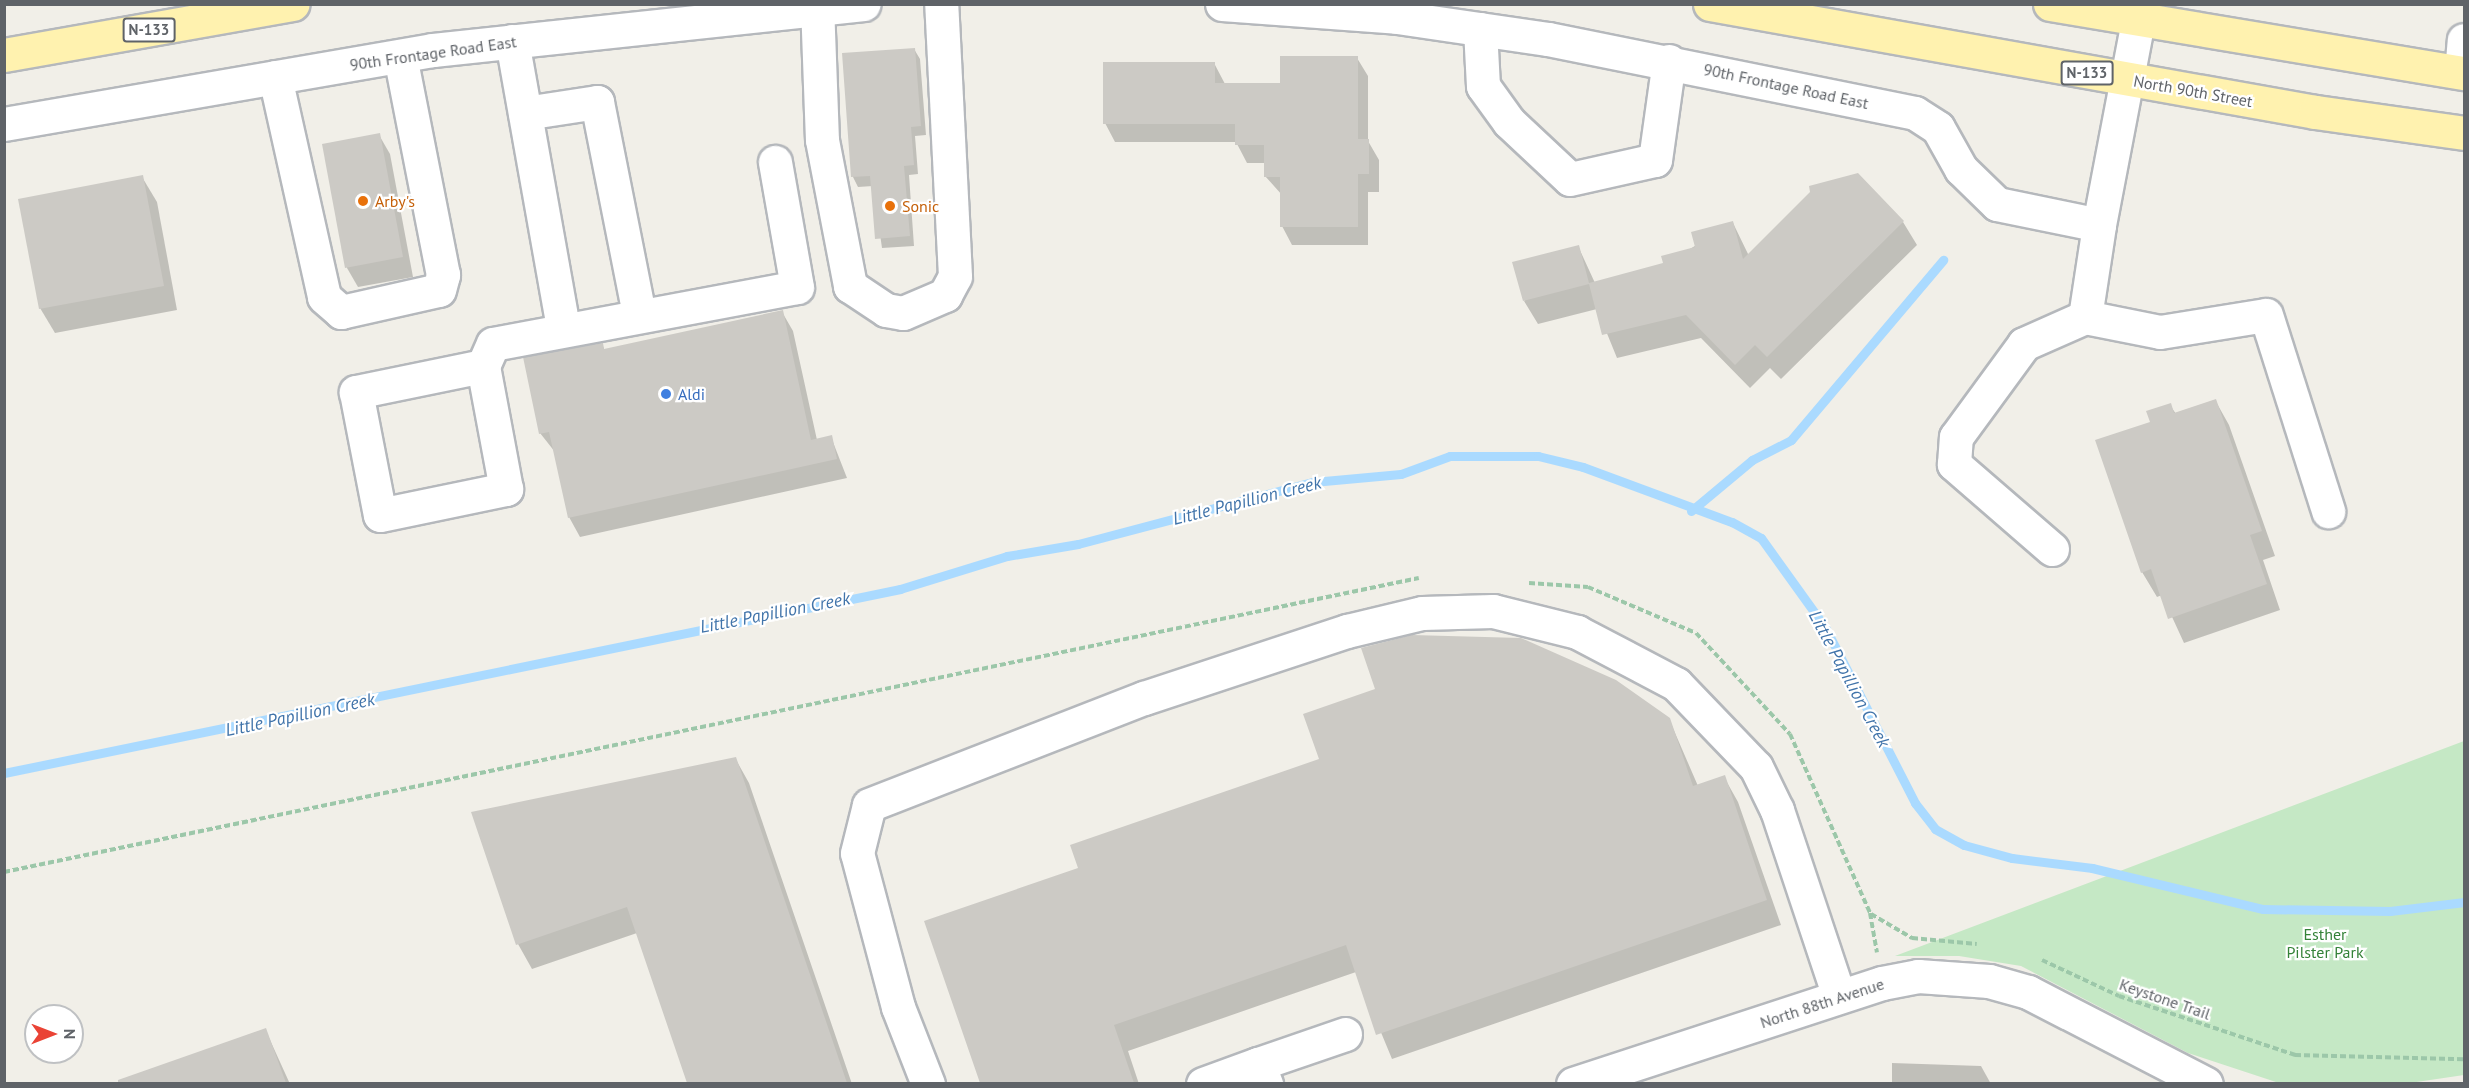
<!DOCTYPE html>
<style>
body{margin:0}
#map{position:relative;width:2469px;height:1088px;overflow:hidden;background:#f1efe8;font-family:"PT Sans",sans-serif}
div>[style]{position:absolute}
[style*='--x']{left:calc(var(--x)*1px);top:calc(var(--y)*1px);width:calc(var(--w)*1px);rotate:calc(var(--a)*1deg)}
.green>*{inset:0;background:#c5e8c5}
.shadow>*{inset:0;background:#0003}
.stream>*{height:9px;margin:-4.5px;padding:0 4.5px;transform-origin:4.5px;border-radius:4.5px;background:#aadaff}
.building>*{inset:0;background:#cccac5}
.path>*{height:4px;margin-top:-2px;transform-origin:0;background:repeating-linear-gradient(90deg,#9cc7a9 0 6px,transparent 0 9px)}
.roads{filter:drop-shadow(2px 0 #b5b8bc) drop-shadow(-2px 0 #b5b8bc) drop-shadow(0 2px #b5b8bc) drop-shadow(0 -2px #b5b8bc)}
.minor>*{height:33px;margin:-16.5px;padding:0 16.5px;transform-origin:16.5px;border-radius:16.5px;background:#fff}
.major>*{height:33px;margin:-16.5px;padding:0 16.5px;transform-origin:16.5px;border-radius:16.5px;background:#fff2af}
.dots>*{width:16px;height:16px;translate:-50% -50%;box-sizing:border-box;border:3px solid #fff;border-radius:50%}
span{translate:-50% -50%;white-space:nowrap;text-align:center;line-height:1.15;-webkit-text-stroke:4.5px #fff;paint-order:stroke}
.shield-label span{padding:2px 4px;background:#fff;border:2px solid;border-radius:4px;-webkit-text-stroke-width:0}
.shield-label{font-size:15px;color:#5f6368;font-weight:700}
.street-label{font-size:16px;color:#5f6368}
.food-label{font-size:16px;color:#c56008}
.left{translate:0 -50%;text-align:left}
.shop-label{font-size:16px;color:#366cbe}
.park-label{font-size:16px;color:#348238}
.water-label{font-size:18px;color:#4174aa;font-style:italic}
.frame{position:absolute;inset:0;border:6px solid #5f6368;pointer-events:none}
.north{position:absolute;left:24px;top:1004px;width:60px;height:60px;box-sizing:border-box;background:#fff;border:2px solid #bfc1c3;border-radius:50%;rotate:90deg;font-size:16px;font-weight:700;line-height:24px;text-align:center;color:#5f6368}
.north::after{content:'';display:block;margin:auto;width:21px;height:27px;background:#ea4335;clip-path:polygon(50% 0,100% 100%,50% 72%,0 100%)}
</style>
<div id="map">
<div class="green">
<div style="clip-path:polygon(2464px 741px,2464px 1075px,2403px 1084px,2279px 1083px,2188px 1053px,2021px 966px,1959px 956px,1895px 956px)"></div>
</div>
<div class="shadow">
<div style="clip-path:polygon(914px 49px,920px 59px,926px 135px,915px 136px,918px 174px,909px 175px,914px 246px,882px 248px,873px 186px,858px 187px,853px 177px,843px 54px)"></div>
<div style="clip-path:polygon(1357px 58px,1368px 76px,1368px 141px,1379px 160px,1379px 192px,1368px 192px,1368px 245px,1292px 245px,1282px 226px,1282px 195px,1265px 176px,1265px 163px,1247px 163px,1236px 142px,1115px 142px,1105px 123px,1214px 63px,1225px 84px,1282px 84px)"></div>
<div style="clip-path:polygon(379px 135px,390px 154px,413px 277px,358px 287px,347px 268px,324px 145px)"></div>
<div style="clip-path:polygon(142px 177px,157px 202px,177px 310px,55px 333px,40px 308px)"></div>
<div style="clip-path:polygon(1903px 222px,1917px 245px,1781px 379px,1770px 368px,1750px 388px,1701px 338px,1617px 358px,1597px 309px,1538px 324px,1524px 301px,1578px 246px,1595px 283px,1665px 264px,1733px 223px,1749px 256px)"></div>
<div style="clip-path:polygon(782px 312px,793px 331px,817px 440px,831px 437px,847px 478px,580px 537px,569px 517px,555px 452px,540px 433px,602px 344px,605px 351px)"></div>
<div style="clip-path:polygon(2215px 400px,2229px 425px,2275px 556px,2263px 560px,2280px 610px,2184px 643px,2162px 595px,2157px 597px,2142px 572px,2152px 423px,2170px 405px,2176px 414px)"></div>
<div style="clip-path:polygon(1669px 719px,1698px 786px,1724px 777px,1738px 802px,1781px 925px,1392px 1059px,1356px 972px,1128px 1051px,1139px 1084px,982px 1084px,926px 922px)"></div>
<div style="clip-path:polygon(735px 758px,749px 783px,852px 1084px,689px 1084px,637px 933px,532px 969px,518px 944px)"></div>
<div style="clip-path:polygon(265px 1029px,290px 1084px,140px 1084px,136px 1075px)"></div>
<div style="clip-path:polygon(1892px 1063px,1981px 1066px,1991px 1084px,1892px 1084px)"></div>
</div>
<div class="stream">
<div style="--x:1691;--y:511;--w:80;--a:-39.9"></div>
<div style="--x:1752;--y:460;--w:44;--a:-27.1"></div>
<div style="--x:1791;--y:440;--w:236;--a:-49.8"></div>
<div style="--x:4;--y:773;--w:915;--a:-11.6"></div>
<div style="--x:900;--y:589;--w:112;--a:-17.1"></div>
<div style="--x:1007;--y:556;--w:72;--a:-9.6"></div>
<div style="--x:1078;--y:544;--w:243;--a:-14.8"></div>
<div style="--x:1313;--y:482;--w:88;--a:-5.2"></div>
<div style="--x:1401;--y:474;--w:52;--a:-20.2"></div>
<div style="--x:1450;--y:456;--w:88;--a:0"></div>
<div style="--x:1538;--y:456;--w:46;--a:13.7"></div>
<div style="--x:1583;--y:467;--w:159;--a:20.3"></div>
<div style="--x:1732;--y:522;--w:33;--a:29"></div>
<div style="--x:1761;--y:538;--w:110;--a:54.3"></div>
<div style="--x:1825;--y:627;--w:198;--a:62.9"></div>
<div style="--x:1915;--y:803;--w:33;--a:52"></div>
<div style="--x:1935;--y:829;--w:33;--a:29"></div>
<div style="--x:1964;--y:845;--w:50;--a:15.2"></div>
<div style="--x:2012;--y:858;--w:81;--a:7.1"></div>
<div style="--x:2092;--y:868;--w:176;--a:13.5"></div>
<div style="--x:2263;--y:909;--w:127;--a:0.9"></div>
<div style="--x:2390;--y:911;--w:75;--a:-6.9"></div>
</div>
<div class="building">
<div style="clip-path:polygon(915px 48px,921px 126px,911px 127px,914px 165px,904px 166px,910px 236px,875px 239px,870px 176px,851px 177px,842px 53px)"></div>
<div style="clip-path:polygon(1280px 56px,1358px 56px,1358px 139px,1369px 139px,1369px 174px,1358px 174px,1358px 227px,1280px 227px,1280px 177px,1264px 177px,1264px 145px,1235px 145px,1235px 124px,1103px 124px,1103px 62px,1215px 62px,1215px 83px,1280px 83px)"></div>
<div style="clip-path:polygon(380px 133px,403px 257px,345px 268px,322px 144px)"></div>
<div style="clip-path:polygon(1858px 173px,1904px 221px,1767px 357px,1755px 345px,1735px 365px,1686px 315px,1602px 335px,1589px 284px,1523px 301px,1512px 262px,1579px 245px,1589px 283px,1663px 263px,1661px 256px,1695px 247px,1691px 232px,1733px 221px,1743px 259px,1810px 192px,1809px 186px)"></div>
<div style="clip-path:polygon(143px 175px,164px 286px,39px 309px,18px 199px)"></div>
<div style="clip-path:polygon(783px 310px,811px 440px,832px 435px,837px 459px,568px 518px,549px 432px,539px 434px,523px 357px,603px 343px,604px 349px)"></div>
<div style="clip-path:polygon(2216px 399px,2262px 531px,2250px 535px,2267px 584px,2168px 619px,2151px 569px,2141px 573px,2095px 440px,2150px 422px,2146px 411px,2171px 403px,2174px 413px)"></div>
<div style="clip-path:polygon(1412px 635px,1521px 638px,1616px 680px,1670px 718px,1693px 786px,1725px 775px,1767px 900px,1376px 1035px,1346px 945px,1114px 1025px,1134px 1083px,980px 1083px,924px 921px,1078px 868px,1070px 845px,1319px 759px,1303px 714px,1375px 689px,1361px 648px)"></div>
<div style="clip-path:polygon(736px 757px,770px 857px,847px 1083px,687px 1083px,627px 907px,516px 945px,471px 812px)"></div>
<div style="clip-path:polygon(266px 1028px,286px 1083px,118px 1083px,118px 1080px)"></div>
</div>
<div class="path">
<div style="--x:1529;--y:583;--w:59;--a:3.9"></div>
<div style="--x:1588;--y:587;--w:117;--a:23.1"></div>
<div style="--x:1696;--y:633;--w:138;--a:47.1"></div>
<div style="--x:1790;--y:734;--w:196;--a:65.9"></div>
<div style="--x:1870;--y:913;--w:40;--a:80"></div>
<div style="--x:4;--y:872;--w:1445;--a:-11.74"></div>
<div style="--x:1871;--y:914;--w:48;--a:30.3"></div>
<div style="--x:1912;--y:938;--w:65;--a:5.3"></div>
<div style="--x:2042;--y:960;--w:85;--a:25.1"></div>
<div style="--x:2119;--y:996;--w:186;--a:18.5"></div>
<div style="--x:2295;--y:1055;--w:169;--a:1.4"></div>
</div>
<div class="roads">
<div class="minor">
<div style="--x:817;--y:4;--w:136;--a:87.9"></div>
<div style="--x:822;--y:140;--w:149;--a:79.1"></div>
<div style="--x:850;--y:286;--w:43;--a:33.7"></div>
<div style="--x:886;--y:310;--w:17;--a:10"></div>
<div style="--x:903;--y:313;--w:46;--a:-23.2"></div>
<div style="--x:945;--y:295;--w:21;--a:-62"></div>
<div style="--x:955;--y:276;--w:272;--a:-92.9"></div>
<div style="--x:1222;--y:4;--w:175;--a:4.2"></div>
<div style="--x:1397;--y:17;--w:153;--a:8.3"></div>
<div style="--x:1548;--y:39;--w:374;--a:11.4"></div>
<div style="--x:1915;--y:113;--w:27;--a:33"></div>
<div style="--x:1938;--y:128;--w:47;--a:60.7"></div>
<div style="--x:1961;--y:169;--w:50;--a:44.2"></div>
<div style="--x:1997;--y:204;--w:104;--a:11.6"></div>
<div style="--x:2099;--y:225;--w:225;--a:-79.2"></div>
<div style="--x:1480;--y:29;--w:57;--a:87"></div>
<div style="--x:1483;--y:86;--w:44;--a:54.2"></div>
<div style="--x:1509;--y:122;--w:83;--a:43.1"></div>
<div style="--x:1570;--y:179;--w:87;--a:-12.6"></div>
<div style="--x:1655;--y:160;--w:100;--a:-82"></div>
<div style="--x:512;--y:41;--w:291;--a:79.9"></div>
<div style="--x:2461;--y:72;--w:32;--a:-85"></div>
<div style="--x:275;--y:77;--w:225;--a:77.4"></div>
<div style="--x:324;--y:297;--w:23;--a:41"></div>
<div style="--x:341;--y:312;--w:100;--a:-12.7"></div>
<div style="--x:439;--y:290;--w:16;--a:-75"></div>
<div style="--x:443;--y:275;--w:223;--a:-101.1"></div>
<div style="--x:525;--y:113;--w:73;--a:-8.7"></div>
<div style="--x:597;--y:102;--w:217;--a:78.8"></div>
<div style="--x:4;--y:124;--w:435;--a:-9.8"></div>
<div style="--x:433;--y:50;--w:433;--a:-6.1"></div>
<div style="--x:2085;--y:317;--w:93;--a:-81.3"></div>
<div style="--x:483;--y:366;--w:130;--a:168.4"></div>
<div style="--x:356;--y:392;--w:125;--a:79"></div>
<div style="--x:380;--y:515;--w:129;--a:-11.7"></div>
<div style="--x:506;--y:489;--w:125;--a:-100.6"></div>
<div style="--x:483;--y:366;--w:24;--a:-66"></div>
<div style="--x:493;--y:344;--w:309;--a:-10.6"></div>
<div style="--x:797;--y:287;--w:127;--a:-100"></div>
<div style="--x:2052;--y:549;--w:130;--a:-139.1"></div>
<div style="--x:1954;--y:464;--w:27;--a:-86"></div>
<div style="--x:1956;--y:437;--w:115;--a:-53.8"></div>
<div style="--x:2024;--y:344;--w:67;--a:-23.9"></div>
<div style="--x:2085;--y:317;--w:76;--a:11.3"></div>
<div style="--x:2160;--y:332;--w:107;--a:-9.1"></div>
<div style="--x:2266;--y:315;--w:206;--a:72.4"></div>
<div style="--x:1258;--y:1064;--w:92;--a:-19"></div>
<div style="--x:928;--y:1084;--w:83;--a:-111.3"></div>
<div style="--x:898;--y:1007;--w:159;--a:-104.9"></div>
<div style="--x:857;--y:853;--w:49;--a:-76"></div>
<div style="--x:869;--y:805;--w:295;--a:-21.3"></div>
<div style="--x:1144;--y:698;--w:214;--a:-18.3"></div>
<div style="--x:1347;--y:631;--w:77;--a:-13.5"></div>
<div style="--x:1422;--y:613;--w:71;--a:-1.6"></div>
<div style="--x:1493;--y:611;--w:87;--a:14"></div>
<div style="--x:1577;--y:632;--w:112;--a:27.7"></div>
<div style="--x:1676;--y:684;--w:115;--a:46.1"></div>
<div style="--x:1756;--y:767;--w:48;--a:64"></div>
<div style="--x:1777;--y:810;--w:196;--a:71.6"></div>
<div style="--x:1203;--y:1084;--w:59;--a:-20"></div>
<div style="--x:1258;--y:1064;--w:22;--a:68"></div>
<div style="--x:1573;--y:1084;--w:325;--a:-18.1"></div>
<div style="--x:1882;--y:983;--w:37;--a:-11"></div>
<div style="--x:1918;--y:976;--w:71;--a:4"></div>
<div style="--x:1989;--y:981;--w:41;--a:15.8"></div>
<div style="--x:2028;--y:992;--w:200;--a:27.3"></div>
</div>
<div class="major">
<div style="--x:1710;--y:4;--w:615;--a:10.12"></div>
<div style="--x:2315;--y:112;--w:150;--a:8"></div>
<div style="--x:2050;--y:4;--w:420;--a:9.5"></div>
<div style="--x:4;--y:55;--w:293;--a:-10"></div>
</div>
</div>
<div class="dots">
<div style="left:363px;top:201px;background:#e8710a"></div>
<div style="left:890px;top:206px;background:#e8710a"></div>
<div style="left:666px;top:394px;background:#3f7fe0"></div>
</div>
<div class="shield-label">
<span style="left:149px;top:30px">N-133</span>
<span style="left:2087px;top:73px">N-133</span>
</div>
<div class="street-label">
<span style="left:433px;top:53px;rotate:-8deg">90th Frontage Road East</span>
<span style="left:1786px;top:86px;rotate:12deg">90th Frontage Road East</span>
<span style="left:2193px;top:91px;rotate:10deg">North 90th Street</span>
<span style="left:2165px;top:999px;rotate:19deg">Keystone Trail</span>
<span style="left:1822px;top:1003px;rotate:-18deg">North 88th Avenue</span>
</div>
<div class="food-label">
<span class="left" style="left:375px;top:201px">Arby's</span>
<span class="left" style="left:902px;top:206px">Sonic</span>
</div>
<div class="shop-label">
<span class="left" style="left:678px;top:394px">Aldi</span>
</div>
<div class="park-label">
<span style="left:2325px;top:943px">Esther<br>Pilster Park</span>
</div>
<div class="water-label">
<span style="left:1247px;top:501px;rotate:-14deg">Little Papillion Creek</span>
<span style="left:775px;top:613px;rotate:-11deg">Little Papillion Creek</span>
<span style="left:1849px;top:679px;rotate:62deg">Little Papillion Creek</span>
<span style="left:300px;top:715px;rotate:-12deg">Little Papillion Creek</span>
</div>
<div class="frame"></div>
<div class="north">N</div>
</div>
